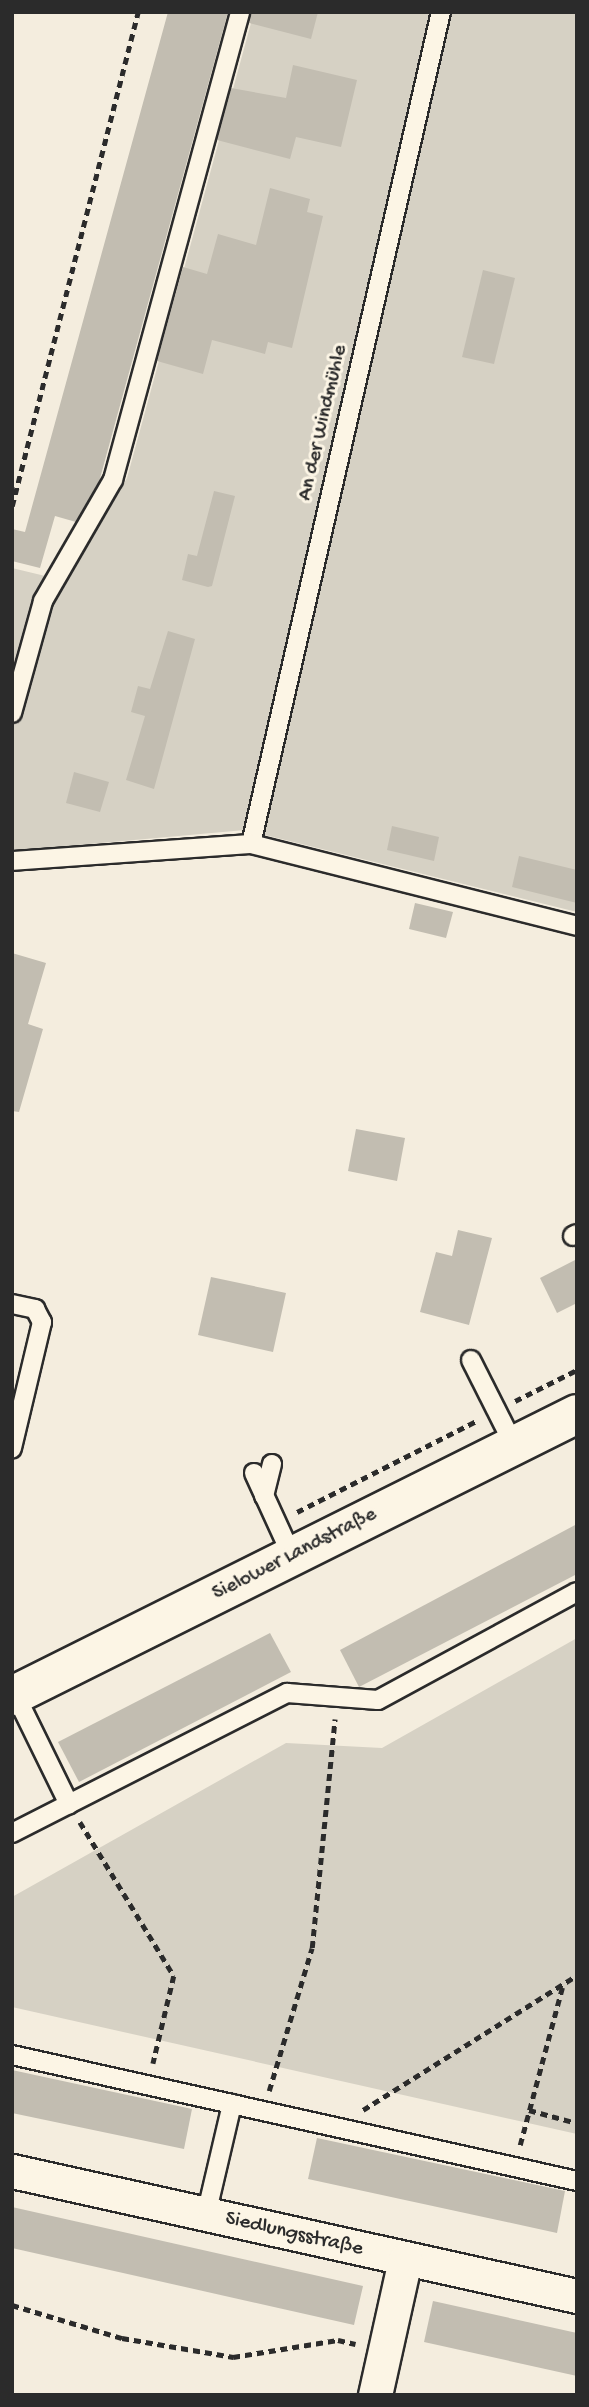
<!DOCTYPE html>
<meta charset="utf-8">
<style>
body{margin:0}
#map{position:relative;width:589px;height:2407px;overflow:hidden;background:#f4edde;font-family:"Gochi Hand",sans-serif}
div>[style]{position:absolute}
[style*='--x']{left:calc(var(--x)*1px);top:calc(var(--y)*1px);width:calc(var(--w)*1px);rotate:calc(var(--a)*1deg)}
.green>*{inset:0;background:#d6d1c4}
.building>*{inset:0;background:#c2bdb1}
.path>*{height:4.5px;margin-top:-2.25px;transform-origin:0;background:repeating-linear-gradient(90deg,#2b2b2b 0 7px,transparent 0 12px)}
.roads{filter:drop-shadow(2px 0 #2b2b2b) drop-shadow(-2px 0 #2b2b2b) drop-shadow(0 2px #2b2b2b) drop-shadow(0 -2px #2b2b2b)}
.service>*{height:18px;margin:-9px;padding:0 9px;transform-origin:9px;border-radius:9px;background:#fcf5e5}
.minor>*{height:33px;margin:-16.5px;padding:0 16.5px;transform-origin:16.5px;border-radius:16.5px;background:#fcf5e5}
.secondary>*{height:38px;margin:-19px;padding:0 19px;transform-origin:19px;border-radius:19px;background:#fcf5e5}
span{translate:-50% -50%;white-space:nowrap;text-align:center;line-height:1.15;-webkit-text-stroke:6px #fcf5e5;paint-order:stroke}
.street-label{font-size:21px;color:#2b2b2b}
.frame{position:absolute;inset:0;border:14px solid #2b2b2b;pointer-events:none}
</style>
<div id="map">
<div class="green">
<div style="clip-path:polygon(254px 12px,577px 12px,577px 912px,245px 830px,12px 851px,12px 568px,66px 581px,127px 478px)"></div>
<div style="clip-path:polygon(577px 1638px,577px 2134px,12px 2007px,12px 1897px,286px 1743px,382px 1748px)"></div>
</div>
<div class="building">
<div style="clip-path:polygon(168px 12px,228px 12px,99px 482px,76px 522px,55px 516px,40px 568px,12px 561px,12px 529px,25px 532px)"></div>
<div style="clip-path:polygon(251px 12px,318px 12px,311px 39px,249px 23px)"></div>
<div style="clip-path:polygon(293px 65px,357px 80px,341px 147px,296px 137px,290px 159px,217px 140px,231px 88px,286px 98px)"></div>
<div style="clip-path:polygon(270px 188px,310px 199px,307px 212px,323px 216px,292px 348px,268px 342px,265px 354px,212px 340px,203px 374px,157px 361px,183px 267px,207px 274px,218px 234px,256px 245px)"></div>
<div style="clip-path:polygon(483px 270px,515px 278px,494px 364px,462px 357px)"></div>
<div style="clip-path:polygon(214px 491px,235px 496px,212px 586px,208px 587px,182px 580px,188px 554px,197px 556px)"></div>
<div style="clip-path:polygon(168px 631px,195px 639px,154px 789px,126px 780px,145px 716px,131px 712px,138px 686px,150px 689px)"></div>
<div style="clip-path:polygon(74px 772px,109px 782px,100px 812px,66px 803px)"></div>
<div style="clip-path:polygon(392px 826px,439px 837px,434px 861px,387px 850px)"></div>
<div style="clip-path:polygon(519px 856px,577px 870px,577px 903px,512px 887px)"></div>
<div style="clip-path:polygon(415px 903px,453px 912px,446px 938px,409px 929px)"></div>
<div style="clip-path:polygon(12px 953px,46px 963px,28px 1024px,43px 1029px,19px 1112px,12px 1111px)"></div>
<div style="clip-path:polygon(356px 1129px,405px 1138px,397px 1181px,348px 1171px)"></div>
<div style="clip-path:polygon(458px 1230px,492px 1238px,469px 1325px,420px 1312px,436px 1252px,452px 1256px)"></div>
<div style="clip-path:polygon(577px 1259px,577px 1303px,557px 1313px,540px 1278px)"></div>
<div style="clip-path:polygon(211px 1277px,286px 1293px,273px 1352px,198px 1335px)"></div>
<div style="clip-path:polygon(577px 1524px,577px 1574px,359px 1687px,340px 1650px)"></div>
<div style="clip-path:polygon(270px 1633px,291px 1672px,79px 1782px,58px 1742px)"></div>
<div style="clip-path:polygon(12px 2070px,192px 2109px,184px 2149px,12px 2113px)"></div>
<div style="clip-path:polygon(317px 2138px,565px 2191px,557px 2233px,308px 2179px)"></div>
<div style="clip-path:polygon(12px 2207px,363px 2286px,354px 2325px,12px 2248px)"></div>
<div style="clip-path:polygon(433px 2301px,577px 2333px,577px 2376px,424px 2342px)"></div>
</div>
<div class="path">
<div style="--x:12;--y:506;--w:510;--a:-75.69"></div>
<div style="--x:515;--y:1401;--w:69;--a:-26.6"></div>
<div style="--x:297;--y:1512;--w:201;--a:-26.9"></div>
<div style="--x:80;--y:1822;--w:180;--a:58.6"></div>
<div style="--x:174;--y:1976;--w:90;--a:103.4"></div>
<div style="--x:269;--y:2091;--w:149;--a:-73.3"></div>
<div style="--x:312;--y:1948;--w:230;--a:-84.3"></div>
<div style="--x:363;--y:2110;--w:253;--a:-32.2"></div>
<div style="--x:529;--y:2110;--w:50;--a:15.2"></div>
<div style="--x:520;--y:2145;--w:163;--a:-75"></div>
<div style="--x:12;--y:2305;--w:115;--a:16.7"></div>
<div style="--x:122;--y:2338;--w:113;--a:9.7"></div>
<div style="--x:233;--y:2357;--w:106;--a:-9.2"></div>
<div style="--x:338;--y:2340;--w:18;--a:13"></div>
</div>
<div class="roads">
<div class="service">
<div style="--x:12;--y:713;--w:116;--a:-74.5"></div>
<div style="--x:43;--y:601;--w:140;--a:-60"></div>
<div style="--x:113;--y:480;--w:485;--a:-74.8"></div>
<div style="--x:251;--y:844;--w:853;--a:-77.14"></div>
<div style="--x:12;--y:861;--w:240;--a:-4.1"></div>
<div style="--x:251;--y:844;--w:336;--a:14.1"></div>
<div style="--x:573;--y:1236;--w:4;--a:-27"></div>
<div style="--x:12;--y:1304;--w:24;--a:12"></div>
<div style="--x:35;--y:1309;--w:15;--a:62"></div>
<div style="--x:42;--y:1322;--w:130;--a:103.4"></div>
<div style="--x:471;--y:1360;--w:95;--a:63.2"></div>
<div style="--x:254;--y:1473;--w:91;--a:65.4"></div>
<div style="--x:264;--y:1496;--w:33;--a:-76"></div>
<div style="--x:15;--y:1694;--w:123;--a:63.9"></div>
<div style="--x:12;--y:1833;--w:309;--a:-27"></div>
<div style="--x:287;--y:1693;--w:91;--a:4.4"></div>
<div style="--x:378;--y:1700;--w:226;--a:-28.5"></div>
<div style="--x:12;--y:2055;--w:579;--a:12.57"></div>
<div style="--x:206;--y:2215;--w:114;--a:-76.8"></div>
</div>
<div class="minor">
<div style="--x:12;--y:2171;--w:579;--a:12.48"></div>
<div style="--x:375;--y:2395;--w:138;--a:-77.5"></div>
</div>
<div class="secondary">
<div style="--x:12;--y:1696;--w:631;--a:-26.52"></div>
</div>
</div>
<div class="street-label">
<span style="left:324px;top:423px;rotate:-77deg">An der Windmühle</span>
<span style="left:295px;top:1555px;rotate:-27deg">Sielower Landstraße</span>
<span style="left:294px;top:2235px;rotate:13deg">Siedlungsstraße</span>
</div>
<div class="frame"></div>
</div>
